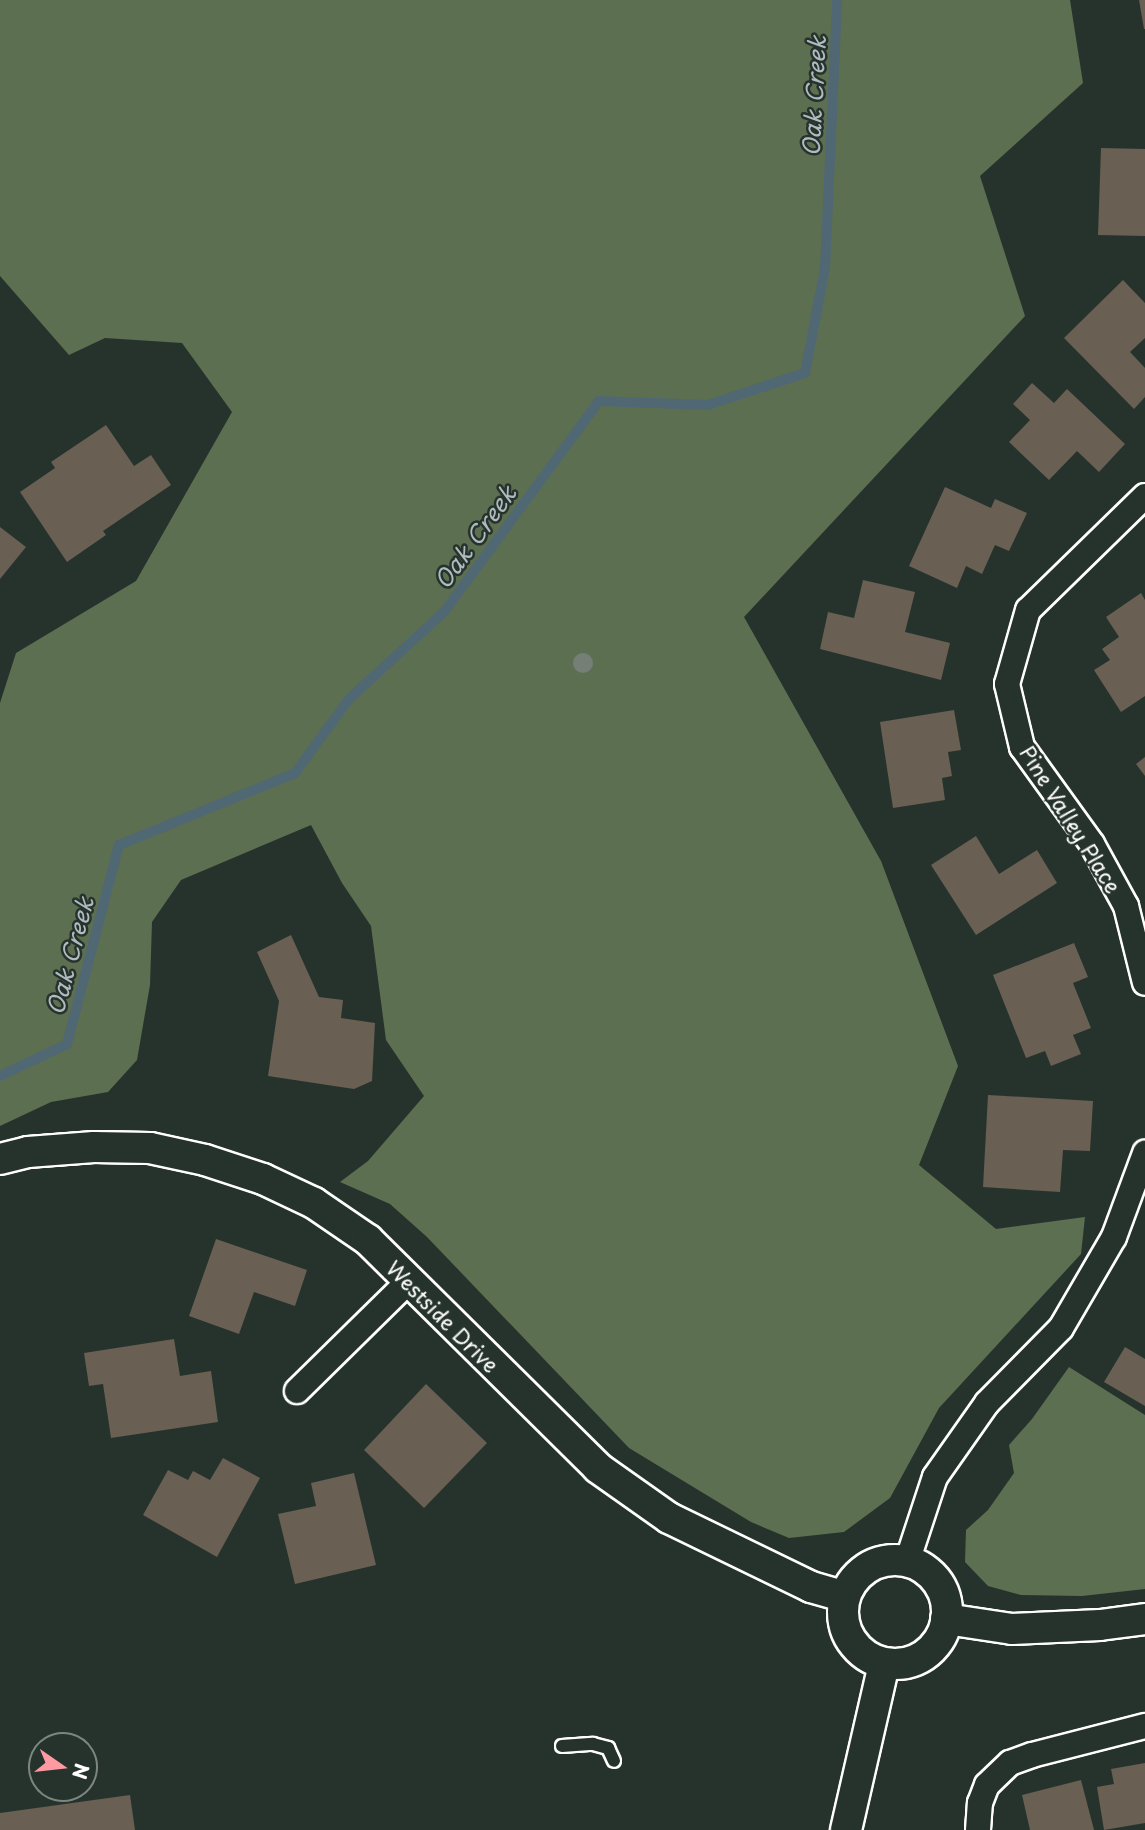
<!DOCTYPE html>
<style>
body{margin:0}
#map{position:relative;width:1145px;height:1830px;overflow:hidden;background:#26332d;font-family:"Playpen Sans",sans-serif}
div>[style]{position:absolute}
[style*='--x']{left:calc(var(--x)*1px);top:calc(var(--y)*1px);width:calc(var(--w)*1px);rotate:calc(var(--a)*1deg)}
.green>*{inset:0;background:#5d6f51}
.stream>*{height:10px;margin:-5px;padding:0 5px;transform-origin:5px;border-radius:5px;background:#506874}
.building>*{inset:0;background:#695f53}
.roads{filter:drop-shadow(2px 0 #fff) drop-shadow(-2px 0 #fff) drop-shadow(0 2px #fff) drop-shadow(0 -2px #fff)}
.service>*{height:12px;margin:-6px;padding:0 6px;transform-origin:6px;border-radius:6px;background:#26332d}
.minor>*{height:24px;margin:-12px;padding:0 12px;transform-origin:12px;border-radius:12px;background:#26332d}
.tertiary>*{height:30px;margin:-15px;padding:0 15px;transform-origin:15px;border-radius:15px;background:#26332d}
.tertiary>.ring{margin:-15px;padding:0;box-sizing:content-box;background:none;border:30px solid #26332d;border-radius:50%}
.trees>*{width:20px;height:20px;margin:-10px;border-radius:50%;background:#757f76}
span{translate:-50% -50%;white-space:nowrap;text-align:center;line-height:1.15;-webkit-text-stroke:5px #26332d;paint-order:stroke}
.street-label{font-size:21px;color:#fff}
.water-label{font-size:23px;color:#b0bbc0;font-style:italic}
.north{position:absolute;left:28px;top:1732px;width:70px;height:70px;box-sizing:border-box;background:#26332d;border:2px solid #7d8581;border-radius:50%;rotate:104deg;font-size:19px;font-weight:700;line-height:28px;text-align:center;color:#fff}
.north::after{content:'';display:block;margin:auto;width:24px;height:32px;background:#ff9aa2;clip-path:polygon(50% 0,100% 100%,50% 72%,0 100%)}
</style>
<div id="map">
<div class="green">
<div style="clip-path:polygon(0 0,1070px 0,1083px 83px,980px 176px,1025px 316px,744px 617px,881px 861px,958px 1066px,919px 1165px,996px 1229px,1085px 1217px,1081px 1254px,939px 1408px,890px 1498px,844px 1532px,789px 1538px,751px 1522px,629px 1448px,427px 1237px,390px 1204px,340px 1182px,368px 1161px,424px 1096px,386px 1040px,371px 926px,342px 883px,311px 825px,181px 880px,152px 922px,150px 985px,137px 1060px,108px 1092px,51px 1102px,0 1126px,0 703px,16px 653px,136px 581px,232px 412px,182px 343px,105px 338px,69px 355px,0 276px)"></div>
<div style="clip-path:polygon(1069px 1367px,1145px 1415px,1145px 1589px,1082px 1596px,1021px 1595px,988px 1586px,965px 1562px,966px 1530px,988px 1510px,1014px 1473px,1009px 1445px,1032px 1419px)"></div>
</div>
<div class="stream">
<div style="--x:0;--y:1076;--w:74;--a:-25.5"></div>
<div style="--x:67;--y:1044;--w:206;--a:-75.4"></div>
<div style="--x:119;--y:845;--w:190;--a:-22.2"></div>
<div style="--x:295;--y:773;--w:92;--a:-53.9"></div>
<div style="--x:349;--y:699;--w:129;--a:-42.5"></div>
<div style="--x:444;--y:612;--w:262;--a:-53.7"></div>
<div style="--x:599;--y:401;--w:109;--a:2.1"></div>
<div style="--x:708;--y:405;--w:102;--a:-18.3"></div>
<div style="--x:805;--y:373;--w:107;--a:-79.2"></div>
<div style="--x:825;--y:268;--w:268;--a:-87.4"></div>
</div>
<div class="building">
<div style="clip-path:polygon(1139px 0,1145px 0,1145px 29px,1144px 29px)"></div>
<div style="clip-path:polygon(1101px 148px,1145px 149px,1145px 236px,1098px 235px)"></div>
<div style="clip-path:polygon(1123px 280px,1145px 303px,1145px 338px,1130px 352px,1145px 368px,1145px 397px,1134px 409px,1064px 338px)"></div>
<div style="clip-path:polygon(1032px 383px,1054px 403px,1067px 389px,1125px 444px,1099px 472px,1077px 451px,1049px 480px,1009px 442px,1030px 420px,1013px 404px)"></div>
<div style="clip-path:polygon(106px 425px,134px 466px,151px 455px,171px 485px,103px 531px,106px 535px,67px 562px,20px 492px,55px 468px,51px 462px)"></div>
<div style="clip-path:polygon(945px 487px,991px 508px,995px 499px,1027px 513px,1009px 551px,995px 545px,982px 574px,966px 566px,957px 588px,909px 566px)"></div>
<div style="clip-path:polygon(0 527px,26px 547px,0 579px)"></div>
<div style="clip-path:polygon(863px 580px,915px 592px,905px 632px,950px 643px,941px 680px,820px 649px,828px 612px,854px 618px)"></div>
<div style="clip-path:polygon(1141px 593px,1145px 600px,1145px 696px,1121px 712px,1094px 670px,1110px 660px,1102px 649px,1119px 637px,1106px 617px)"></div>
<div style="clip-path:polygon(954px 710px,961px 750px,948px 752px,952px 776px,942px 778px,945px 800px,893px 808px,880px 722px)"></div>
<div style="clip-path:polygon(1145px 757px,1145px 776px,1136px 764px)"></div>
<div style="clip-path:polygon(976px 836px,999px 874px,1037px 850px,1057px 883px,976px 935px,931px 865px)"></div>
<div style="clip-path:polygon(291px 935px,319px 997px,343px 1000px,341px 1018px,375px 1023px,372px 1081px,354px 1089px,268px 1076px,279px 1001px,257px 952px)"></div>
<div style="clip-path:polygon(1074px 943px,1088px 977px,1073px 983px,1091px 1028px,1073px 1035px,1081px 1054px,1051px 1066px,1045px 1051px,1026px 1058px,993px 975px)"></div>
<div style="clip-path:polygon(988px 1095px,1093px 1101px,1090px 1151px,1063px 1150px,1060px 1192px,983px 1187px)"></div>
<div style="clip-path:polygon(216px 1239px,307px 1270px,295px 1306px,254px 1292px,239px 1334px,189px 1316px)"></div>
<div style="clip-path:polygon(174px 1339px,180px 1376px,211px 1371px,218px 1422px,111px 1438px,103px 1384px,89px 1386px,84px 1353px)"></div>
<div style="clip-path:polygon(1125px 1347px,1145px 1359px,1145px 1406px,1104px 1382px)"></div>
<div style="clip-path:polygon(426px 1384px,487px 1443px,424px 1508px,364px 1450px)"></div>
<div style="clip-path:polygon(223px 1458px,260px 1478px,217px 1557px,143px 1515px,168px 1470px,188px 1480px,193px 1471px,210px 1480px)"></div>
<div style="clip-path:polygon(354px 1473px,376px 1565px,295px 1584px,278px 1514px,316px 1506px,311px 1483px)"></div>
<div style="clip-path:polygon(1145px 1763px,1145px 1823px,1104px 1830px,1097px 1787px,1114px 1784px,1111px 1769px)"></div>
<div style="clip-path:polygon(1081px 1780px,1094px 1830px,1030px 1830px,1022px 1795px)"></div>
<div style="clip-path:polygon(130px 1795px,135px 1830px,0 1830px,0 1813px)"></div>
</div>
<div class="roads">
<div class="service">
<div style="--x:562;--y:1746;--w:31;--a:-4"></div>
<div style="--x:593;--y:1744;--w:16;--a:15"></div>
<div style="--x:608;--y:1748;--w:14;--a:65"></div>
</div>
<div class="minor">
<div style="--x:1145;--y:496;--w:163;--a:135.7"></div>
<div style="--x:1028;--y:610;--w:77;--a:105.8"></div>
<div style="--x:1007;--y:684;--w:65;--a:76.6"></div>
<div style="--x:1022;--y:747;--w:120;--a:54.2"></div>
<div style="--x:1092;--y:844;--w:71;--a:61.3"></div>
<div style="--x:1126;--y:906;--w:79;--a:76.1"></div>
<div style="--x:297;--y:1391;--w:157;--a:-44.5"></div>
<div style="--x:907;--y:1562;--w:89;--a:-71.8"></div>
<div style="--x:935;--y:1477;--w:90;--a:-54.9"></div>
<div style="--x:987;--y:1403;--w:105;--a:-45.4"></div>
<div style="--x:1061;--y:1328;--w:105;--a:-59.8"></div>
<div style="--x:1114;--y:1237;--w:90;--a:-69.7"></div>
<div style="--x:978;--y:1830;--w:27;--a:-86"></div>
<div style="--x:980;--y:1803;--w:19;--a:-69"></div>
<div style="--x:987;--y:1785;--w:32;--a:-44"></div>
<div style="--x:1010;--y:1763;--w:23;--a:-20"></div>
<div style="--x:1032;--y:1755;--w:117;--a:-14.4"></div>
</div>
<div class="tertiary">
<div style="--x:0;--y:1159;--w:29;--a:-14"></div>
<div style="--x:28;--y:1152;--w:66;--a:-4.3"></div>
<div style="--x:94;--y:1147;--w:56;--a:1"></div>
<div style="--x:150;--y:1148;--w:56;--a:12.3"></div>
<div style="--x:205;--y:1160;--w:61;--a:18.1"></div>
<div style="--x:263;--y:1179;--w:56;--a:25.2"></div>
<div style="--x:314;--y:1203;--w:65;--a:34.4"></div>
<div style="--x:368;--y:1240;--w:324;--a:44.7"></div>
<div style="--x:598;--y:1468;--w:87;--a:35.2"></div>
<div style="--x:669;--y:1518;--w:158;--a:25.9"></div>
<div style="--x:811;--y:1587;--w:35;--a:16"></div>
<div class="ring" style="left:843px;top:1560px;width:74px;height:74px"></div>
<div style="--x:946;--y:1619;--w:67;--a:8.6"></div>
<div style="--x:1012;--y:1629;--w:88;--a:-2.6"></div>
<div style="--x:1100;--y:1625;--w:45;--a:-7.6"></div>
<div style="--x:846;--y:1830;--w:170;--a:-77.1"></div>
</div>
</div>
<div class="trees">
<div style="left:583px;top:663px"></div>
</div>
<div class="street-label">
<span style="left:1071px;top:819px;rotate:58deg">Pine Valley Place</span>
<span style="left:443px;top:1316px;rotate:45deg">Westside Drive</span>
</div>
<div class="water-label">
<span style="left:814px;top:96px;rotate:-87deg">Oak Creek</span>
<span style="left:475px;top:537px;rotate:-54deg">Oak Creek</span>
<span style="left:70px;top:956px;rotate:-75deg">Oak Creek</span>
</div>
<div class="north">N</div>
</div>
